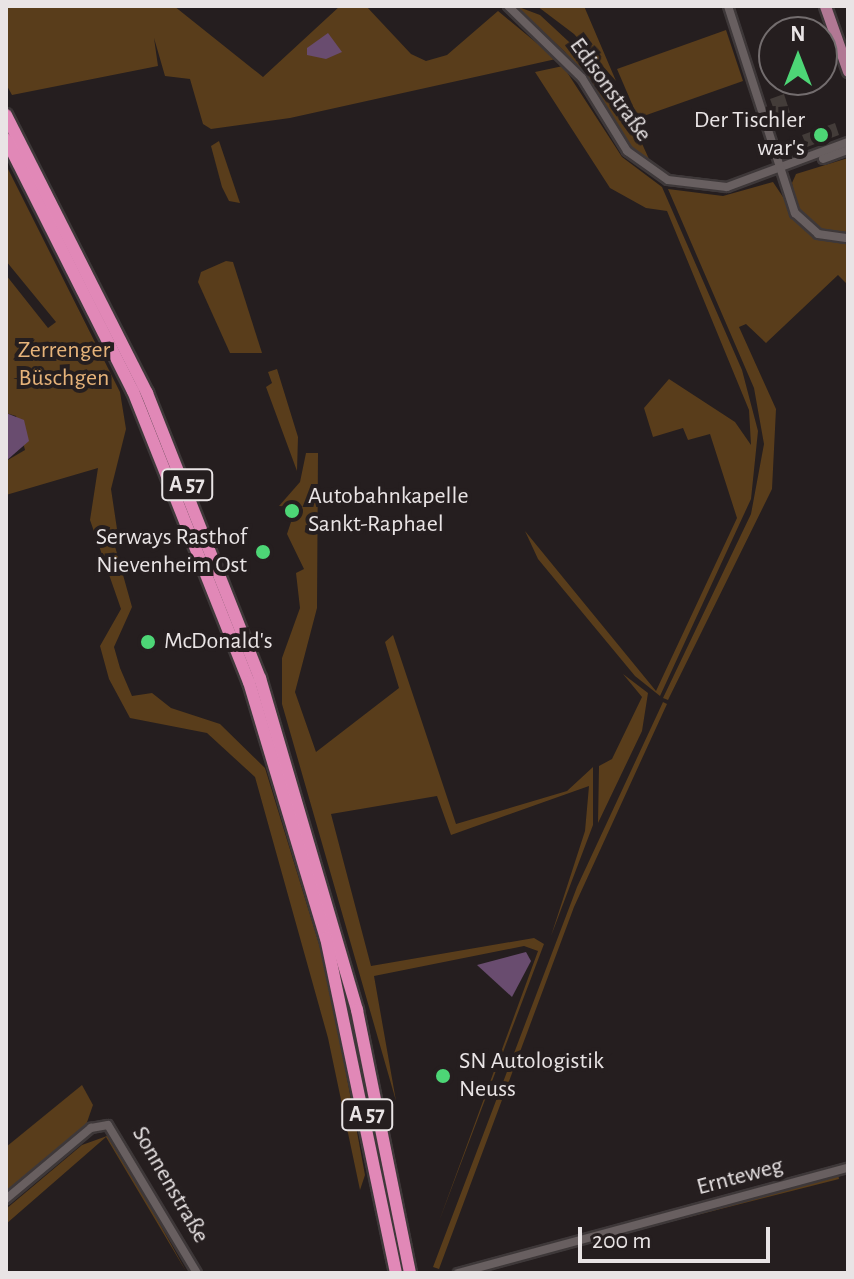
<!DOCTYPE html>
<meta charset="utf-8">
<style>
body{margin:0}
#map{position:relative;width:854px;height:1279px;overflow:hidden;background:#251e1f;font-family:"Alegreya Sans",sans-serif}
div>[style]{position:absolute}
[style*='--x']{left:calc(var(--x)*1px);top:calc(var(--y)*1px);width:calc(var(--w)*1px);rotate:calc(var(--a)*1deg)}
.green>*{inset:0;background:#593d1b}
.water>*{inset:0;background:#694c6f}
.building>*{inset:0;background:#433c39}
.roads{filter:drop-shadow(2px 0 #3e3839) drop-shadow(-2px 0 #3e3839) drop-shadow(0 2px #3e3839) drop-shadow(0 -2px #3e3839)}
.minor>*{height:8px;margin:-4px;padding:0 4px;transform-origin:4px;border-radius:4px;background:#685f60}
.major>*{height:11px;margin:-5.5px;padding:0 5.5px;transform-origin:5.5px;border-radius:5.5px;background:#b17894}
.highway>*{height:12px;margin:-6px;padding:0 6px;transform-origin:6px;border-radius:6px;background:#e188b7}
.dots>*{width:22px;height:22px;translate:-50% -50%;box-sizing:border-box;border:4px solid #251e1f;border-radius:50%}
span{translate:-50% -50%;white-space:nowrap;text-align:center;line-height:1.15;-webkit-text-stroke:8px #251e1f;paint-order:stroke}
.shield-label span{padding:2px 6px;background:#251e1f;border:2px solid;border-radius:6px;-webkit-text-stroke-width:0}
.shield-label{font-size:22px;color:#e9e4e5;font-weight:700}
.street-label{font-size:24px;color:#e9e4e5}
.poi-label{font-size:24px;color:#e9e4e5}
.right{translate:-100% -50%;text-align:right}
.left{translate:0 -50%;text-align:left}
.park-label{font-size:24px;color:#e6b37a}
.frame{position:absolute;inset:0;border:8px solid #e9e4e5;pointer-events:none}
.north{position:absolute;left:758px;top:16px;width:80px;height:80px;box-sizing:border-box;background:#251e1f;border:2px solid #736d6e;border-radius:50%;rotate:0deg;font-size:22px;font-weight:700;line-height:32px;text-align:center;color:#e9e4e5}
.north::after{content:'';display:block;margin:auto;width:28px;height:36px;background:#4dd676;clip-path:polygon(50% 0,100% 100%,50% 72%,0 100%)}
.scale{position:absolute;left:578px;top:1227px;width:192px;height:36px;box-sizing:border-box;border:4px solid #e9e4e5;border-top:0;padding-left:10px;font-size:24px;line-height:28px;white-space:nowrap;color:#e9e4e5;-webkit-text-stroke:6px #251e1f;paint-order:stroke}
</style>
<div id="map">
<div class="green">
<div style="clip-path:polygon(6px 6px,174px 6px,263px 77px,340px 6px,366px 6px,411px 54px,426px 61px,447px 55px,498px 11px,556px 59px,290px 118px,211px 129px,203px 124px,190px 79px,165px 76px,154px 38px,158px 66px,12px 95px,6px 84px)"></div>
<div style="clip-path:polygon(516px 6px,540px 15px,595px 66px,629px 115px,654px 170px,623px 141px,565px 52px)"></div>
<div style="clip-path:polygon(537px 6px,584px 6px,616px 81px,574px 34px)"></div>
<div style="clip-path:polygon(726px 30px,743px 81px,638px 118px,617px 69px)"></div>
<div style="clip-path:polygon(563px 66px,622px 157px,662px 187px,742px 370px,758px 431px,751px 499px,660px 696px,635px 676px,538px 559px,525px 531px,656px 691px,737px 518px,710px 434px,688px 440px,683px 428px,653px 437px,644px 408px,669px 379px,735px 422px,751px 445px,749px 410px,667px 211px,646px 208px,610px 188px,535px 72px)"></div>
<div style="clip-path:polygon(219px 141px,240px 203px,229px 201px,222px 187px,211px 146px)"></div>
<div style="clip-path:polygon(848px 158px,848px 235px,820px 231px,798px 212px,792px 183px,796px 174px)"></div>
<div style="clip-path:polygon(6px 165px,120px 392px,126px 429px,111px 489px,117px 529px,111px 532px,132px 607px,114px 647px,120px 668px,132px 696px,152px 693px,171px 708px,220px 724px,265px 768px,327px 970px,365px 1175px,360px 1190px,328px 1038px,255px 777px,207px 733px,130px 718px,109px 679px,100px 646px,121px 609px,90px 520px,98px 468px,6px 495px,6px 461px,25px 450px,16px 416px,6px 413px,6px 275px,48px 328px,56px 322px,6px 261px)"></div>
<div style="clip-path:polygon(773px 182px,805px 230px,848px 242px,848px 285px,838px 275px,766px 343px,746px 324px,739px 327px,776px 409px,772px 489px,668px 700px,663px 698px,751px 514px,764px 444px,754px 388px,668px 189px,723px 196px)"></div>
<div style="clip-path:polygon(226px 261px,233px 262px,262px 353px,230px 353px,198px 282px,201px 272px)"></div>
<div style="clip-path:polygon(277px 369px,298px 437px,297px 471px,266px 387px,272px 383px,268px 372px)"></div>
<div style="clip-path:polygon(306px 453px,318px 453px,317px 608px,295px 692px,316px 752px,399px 688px,385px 642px,393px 635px,456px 824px,567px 791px,593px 767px,593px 825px,551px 936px,585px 831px,589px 786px,451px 835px,437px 796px,331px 814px,371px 966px,534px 938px,544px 944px,438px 1224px,538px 951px,524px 946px,374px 976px,396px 1101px,282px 704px,282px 658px,300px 608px,296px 573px,304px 569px,287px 534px,296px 507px,279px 506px,300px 482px)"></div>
<div style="clip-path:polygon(623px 674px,648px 693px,642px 731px,598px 823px,599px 766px,612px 759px,642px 697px)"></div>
<div style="clip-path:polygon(663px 702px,667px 704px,574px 907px,439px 1269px,433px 1267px,577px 887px)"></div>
<div style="clip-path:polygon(82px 1085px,93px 1105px,85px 1128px,6px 1194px,6px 1147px)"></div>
<div style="clip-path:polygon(107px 1136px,114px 1141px,187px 1273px,106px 1137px,6px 1224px,6px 1209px,82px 1145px)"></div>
<div style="clip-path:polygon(838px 1174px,839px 1179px,583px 1244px,584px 1241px)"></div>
</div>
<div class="water">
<div style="clip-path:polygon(328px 33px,342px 52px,326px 59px,307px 55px,307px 48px)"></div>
<div style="clip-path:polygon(6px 413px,24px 420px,29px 441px,6px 461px)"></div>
<div style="clip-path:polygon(526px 952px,531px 961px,512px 997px,477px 965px)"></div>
</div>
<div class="building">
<div style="clip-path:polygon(784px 94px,793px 122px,780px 126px,770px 99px)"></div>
<div style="clip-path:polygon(835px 123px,839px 135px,807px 147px,802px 135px)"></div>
</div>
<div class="roads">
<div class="minor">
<div style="--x:508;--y:6;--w:103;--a:44.2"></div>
<div style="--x:582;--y:78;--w:86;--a:58.3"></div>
<div style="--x:627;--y:151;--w:50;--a:35.3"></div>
<div style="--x:668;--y:180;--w:59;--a:6.8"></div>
<div style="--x:727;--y:187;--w:129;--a:-20.4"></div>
<div style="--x:728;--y:6;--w:218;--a:72.1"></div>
<div style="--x:795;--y:213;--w:31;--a:42"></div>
<div style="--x:818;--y:234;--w:30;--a:8"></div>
<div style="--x:823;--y:159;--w:27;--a:-20"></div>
<div style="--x:6;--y:1199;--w:111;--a:-39.9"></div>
<div style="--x:91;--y:1128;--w:17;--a:-10"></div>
<div style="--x:108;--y:1125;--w:173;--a:59"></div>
<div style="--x:458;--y:1273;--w:404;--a:-15.1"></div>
</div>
<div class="major">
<div style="--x:825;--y:6;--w:69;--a:70.5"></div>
</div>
<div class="highway">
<div style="--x:6;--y:115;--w:312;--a:63.1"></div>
<div style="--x:147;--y:393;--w:307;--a:68.4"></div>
<div style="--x:260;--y:678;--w:346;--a:73.7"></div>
<div style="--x:357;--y:1010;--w:268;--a:78.6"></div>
<div style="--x:6;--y:139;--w:282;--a:63.3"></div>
<div style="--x:133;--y:391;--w:313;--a:68.3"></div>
<div style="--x:249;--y:682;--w:267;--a:73.3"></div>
<div style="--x:326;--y:938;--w:342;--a:78.2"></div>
</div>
</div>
<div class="dots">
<div style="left:821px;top:135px;background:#4dd676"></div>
<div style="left:292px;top:511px;background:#4dd676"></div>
<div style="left:263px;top:552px;background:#4dd676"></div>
<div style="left:148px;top:642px;background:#4dd676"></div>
<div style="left:443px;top:1076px;background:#4dd676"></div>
</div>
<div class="shield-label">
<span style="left:187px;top:485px">A 57</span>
<span style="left:367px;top:1115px">A 57</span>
</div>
<div class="street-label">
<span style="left:610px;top:90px;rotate:54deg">Edisonstraße</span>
<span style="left:740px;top:1177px;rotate:-15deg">Ernteweg</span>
<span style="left:170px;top:1185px;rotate:60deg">Sonnenstraße</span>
</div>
<div class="poi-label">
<span class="right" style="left:805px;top:135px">Der Tischler<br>war's</span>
<span class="left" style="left:308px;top:511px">Autobahnkapelle<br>Sankt-Raphael</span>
<span class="right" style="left:247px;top:552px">Serways Rasthof<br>Nievenheim Ost</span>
<span class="left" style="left:164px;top:642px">McDonald's</span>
<span class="left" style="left:459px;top:1076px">SN Autologistik<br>Neuss</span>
</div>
<div class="park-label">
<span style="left:64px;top:365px">Zerrenger<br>Büschgen</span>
</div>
<div class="frame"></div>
<div class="north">N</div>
<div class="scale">200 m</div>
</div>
